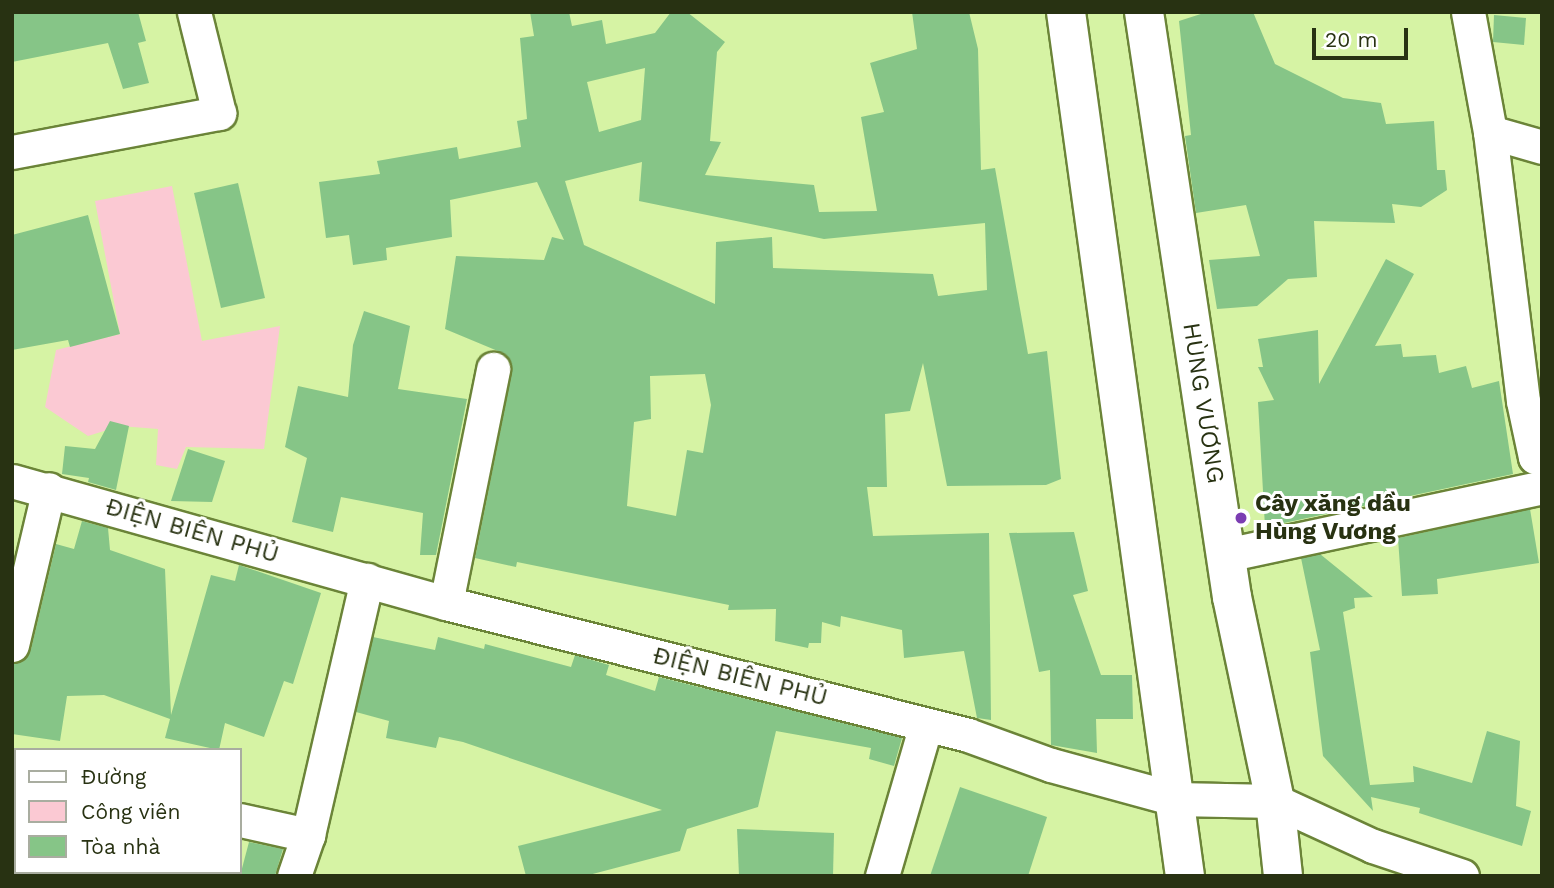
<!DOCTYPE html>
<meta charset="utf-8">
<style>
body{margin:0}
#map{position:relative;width:1554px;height:888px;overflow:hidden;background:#d6f3a4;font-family:"Work Sans",sans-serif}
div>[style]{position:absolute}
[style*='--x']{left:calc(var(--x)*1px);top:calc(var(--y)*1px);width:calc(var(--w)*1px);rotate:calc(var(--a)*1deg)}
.green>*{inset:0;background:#fbc9d3}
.building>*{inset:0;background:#86c587}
.roads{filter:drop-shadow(2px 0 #6b8438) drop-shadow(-2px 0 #6b8438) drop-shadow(0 2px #6b8438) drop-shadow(0 -2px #6b8438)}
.minor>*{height:33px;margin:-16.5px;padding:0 16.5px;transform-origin:16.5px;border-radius:16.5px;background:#fff}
.major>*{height:38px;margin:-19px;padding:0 19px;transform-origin:19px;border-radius:19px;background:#fff}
.dots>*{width:19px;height:19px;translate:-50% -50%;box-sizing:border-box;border:4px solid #fff;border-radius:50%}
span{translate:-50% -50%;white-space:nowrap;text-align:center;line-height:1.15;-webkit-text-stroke:6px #fff;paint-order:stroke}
.street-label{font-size:24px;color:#283212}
.poi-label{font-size:24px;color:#283212;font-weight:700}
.left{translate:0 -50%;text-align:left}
.frame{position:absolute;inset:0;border:14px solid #283212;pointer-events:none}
.legend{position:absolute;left:14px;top:748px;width:228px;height:126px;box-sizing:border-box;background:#fff;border:2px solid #a9ada0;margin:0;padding:9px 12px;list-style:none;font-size:21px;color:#283212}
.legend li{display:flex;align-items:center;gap:14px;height:35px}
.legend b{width:35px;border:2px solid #a9ada0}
.scale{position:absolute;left:1312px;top:28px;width:96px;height:32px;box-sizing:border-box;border:4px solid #283212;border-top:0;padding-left:9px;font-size:21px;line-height:24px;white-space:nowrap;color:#283212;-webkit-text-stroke:5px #fff;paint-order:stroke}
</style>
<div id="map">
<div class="green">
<div style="clip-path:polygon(172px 186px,202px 341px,280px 326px,264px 449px,186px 447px,177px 469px,156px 465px,158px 429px,120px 426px,88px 436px,45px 407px,56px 350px,120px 334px,95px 201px)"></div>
</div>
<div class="building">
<div style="clip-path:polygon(12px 12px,138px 12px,146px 41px,138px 43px,149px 83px,123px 89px,108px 43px,12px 62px)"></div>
<div style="clip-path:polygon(evenodd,530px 12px,569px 12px,572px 26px,602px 20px,606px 44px,655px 33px,671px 12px,687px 12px,725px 42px,717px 52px,710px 141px,721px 142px,705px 175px,814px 185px,819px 212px,877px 211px,861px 117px,884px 112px,870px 63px,917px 49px,912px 12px,969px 12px,978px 49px,981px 170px,995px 168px,1028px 354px,1047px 351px,1061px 479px,1046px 485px,947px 486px,923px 363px,910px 411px,885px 414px,887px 487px,867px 487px,873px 536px,989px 533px,991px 720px,977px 718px,964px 651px,904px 658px,902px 630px,841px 616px,840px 627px,822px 622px,821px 643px,809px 643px,808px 648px,775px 641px,776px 609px,728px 610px,729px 605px,517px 562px,516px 567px,475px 558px,512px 372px,505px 354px,445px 329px,456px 256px,544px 260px,552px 237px,564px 240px,537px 182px,450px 200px,452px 237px,386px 248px,387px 260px,353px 265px,349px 235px,326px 238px,319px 182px,380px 174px,377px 161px,457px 147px,459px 159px,521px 147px,517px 121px,527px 119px,520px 38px,534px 36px,530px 12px,645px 68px,641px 120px,599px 132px,587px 82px,645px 68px,530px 12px,642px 162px,639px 201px,824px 239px,985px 223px,987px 290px,938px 296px,933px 274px,773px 268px,772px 237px,716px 242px,715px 304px,584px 245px,565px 181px,642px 162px,530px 12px,705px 374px,711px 405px,703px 453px,687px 450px,676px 516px,627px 506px,634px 422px,651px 419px,650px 376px,705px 374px)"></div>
<div style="clip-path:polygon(1207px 12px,1253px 12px,1275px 64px,1343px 98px,1381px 103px,1386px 124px,1434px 121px,1437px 170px,1445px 170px,1447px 190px,1421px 207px,1392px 204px,1395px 223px,1314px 221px,1317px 277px,1288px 279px,1257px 306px,1217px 309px,1209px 260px,1260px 256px,1246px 205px,1196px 213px,1185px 136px,1191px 135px,1179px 21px)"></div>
<div style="clip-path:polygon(1494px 15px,1526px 18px,1524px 45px,1493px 42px)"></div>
<div style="clip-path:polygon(238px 183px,265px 298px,221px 308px,194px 193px)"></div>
<div style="clip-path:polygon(88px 215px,120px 334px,70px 347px,68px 340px,12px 350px,12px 235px)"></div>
<div style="clip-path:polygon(1386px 259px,1414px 274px,1375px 346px,1401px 344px,1403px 357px,1436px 355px,1439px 373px,1466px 366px,1472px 388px,1499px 381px,1513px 474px,1265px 527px,1258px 402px,1274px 400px,1258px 367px,1263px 367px,1258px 339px,1318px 330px,1319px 384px)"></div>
<div style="clip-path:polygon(364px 311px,410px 326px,398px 389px,467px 399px,436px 555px,420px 555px,423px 513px,341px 497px,333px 532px,292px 522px,307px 458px,285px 447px,298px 386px,348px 397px,353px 345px)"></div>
<div style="clip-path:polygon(110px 421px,129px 426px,116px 490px,88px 482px,89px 478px,62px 474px,65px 446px,95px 449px)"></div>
<div style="clip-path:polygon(188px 449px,225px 461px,212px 502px,171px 501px)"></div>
<div style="clip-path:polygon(1530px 509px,1539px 563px,1437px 579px,1438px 594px,1402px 596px,1398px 538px)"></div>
<div style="clip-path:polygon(82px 521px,108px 528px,110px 550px,165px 569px,171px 715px,211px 575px,235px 581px,239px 565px,321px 593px,293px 684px,284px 681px,264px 737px,225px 723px,219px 750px,165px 738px,170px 719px,104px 695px,67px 696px,60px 741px,12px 734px,12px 664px,31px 649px,56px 544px,74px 549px)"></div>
<div style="clip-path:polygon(1074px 532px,1088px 591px,1073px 595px,1101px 675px,1132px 675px,1133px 719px,1096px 719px,1097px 753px,1051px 745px,1050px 670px,1039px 672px,1009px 533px)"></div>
<div style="clip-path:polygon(1320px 554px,1373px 597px,1354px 598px,1355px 608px,1343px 612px,1370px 785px,1414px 782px,1413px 766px,1472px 783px,1487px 731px,1520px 741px,1516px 806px,1531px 811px,1522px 846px,1419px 813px,1420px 808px,1371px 797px,1373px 811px,1323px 756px,1310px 652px,1320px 650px,1301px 558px)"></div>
<div style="clip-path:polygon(373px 637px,435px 650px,438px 637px,484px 649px,485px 644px,571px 667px,575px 655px,609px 665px,606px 675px,655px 691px,659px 677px,902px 738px,894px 766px,869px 759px,871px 748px,776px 731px,758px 807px,687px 829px,680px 851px,585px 876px,526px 876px,518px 846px,662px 810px,463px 742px,439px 737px,436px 748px,386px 738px,389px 721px,356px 712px)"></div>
<div style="clip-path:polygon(960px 787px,1047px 817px,1028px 876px,930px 876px)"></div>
<div style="clip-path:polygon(737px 829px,834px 833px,833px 876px,739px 876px)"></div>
<div style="clip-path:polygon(249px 842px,283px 849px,275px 876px,240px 876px)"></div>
</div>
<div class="roads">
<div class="minor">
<div style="--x:1468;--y:12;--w:122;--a:79.6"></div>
<div style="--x:1490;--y:132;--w:54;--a:16.1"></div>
<div style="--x:1490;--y:132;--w:271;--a:83"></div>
<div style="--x:1523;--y:401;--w:57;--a:77.9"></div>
<div style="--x:1535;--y:457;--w:7;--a:16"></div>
<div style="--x:12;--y:152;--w:211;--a:-10.7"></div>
<div style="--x:219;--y:113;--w:104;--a:-103.9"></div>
<div style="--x:12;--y:481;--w:451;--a:15.7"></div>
<div style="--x:446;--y:603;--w:538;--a:14.19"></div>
<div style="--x:968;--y:735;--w:88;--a:19.9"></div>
<div style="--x:1051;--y:765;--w:129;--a:15.3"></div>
<div style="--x:1175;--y:799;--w:100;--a:1.1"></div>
<div style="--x:1275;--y:801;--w:108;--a:24.7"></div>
<div style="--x:1373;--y:846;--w:94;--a:18.6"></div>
<div style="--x:1226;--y:555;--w:323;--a:-12.1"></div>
<div style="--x:446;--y:603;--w:239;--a:-78.6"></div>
<div style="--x:12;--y:645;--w:160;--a:-76.7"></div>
<div style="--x:12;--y:772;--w:4;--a:14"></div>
<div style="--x:240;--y:820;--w:70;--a:12.4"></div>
<div style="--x:294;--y:876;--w:43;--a:-71.1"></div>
<div style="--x:308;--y:835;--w:262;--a:-77"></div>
<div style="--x:882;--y:876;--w:157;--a:-73.8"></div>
</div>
<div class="major">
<div style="--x:1066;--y:12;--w:872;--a:82.16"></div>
<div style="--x:1144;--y:12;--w:592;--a:81.45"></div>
<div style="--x:1232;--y:597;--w:208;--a:78.1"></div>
<div style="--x:1275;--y:801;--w:75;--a:83.9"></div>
</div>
</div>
<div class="dots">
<div style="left:1241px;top:518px;background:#7b3db2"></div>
</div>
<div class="street-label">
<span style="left:1203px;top:403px;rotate:81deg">HÙNG VƯƠNG</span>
<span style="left:192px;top:531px;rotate:16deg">ĐIỆN BIÊN PHỦ</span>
<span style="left:740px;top:677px;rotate:14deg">ĐIỆN BIÊN PHỦ</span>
</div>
<div class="poi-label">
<span class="left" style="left:1255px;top:518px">Cây xăng dầu<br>Hùng Vương</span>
</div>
<div class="frame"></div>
<ul class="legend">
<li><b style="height:9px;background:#fff"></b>Đường</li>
<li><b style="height:19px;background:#fbc9d3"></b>Công viên</li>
<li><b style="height:19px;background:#86c587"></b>Tòa nhà</li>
</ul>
<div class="scale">20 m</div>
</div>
